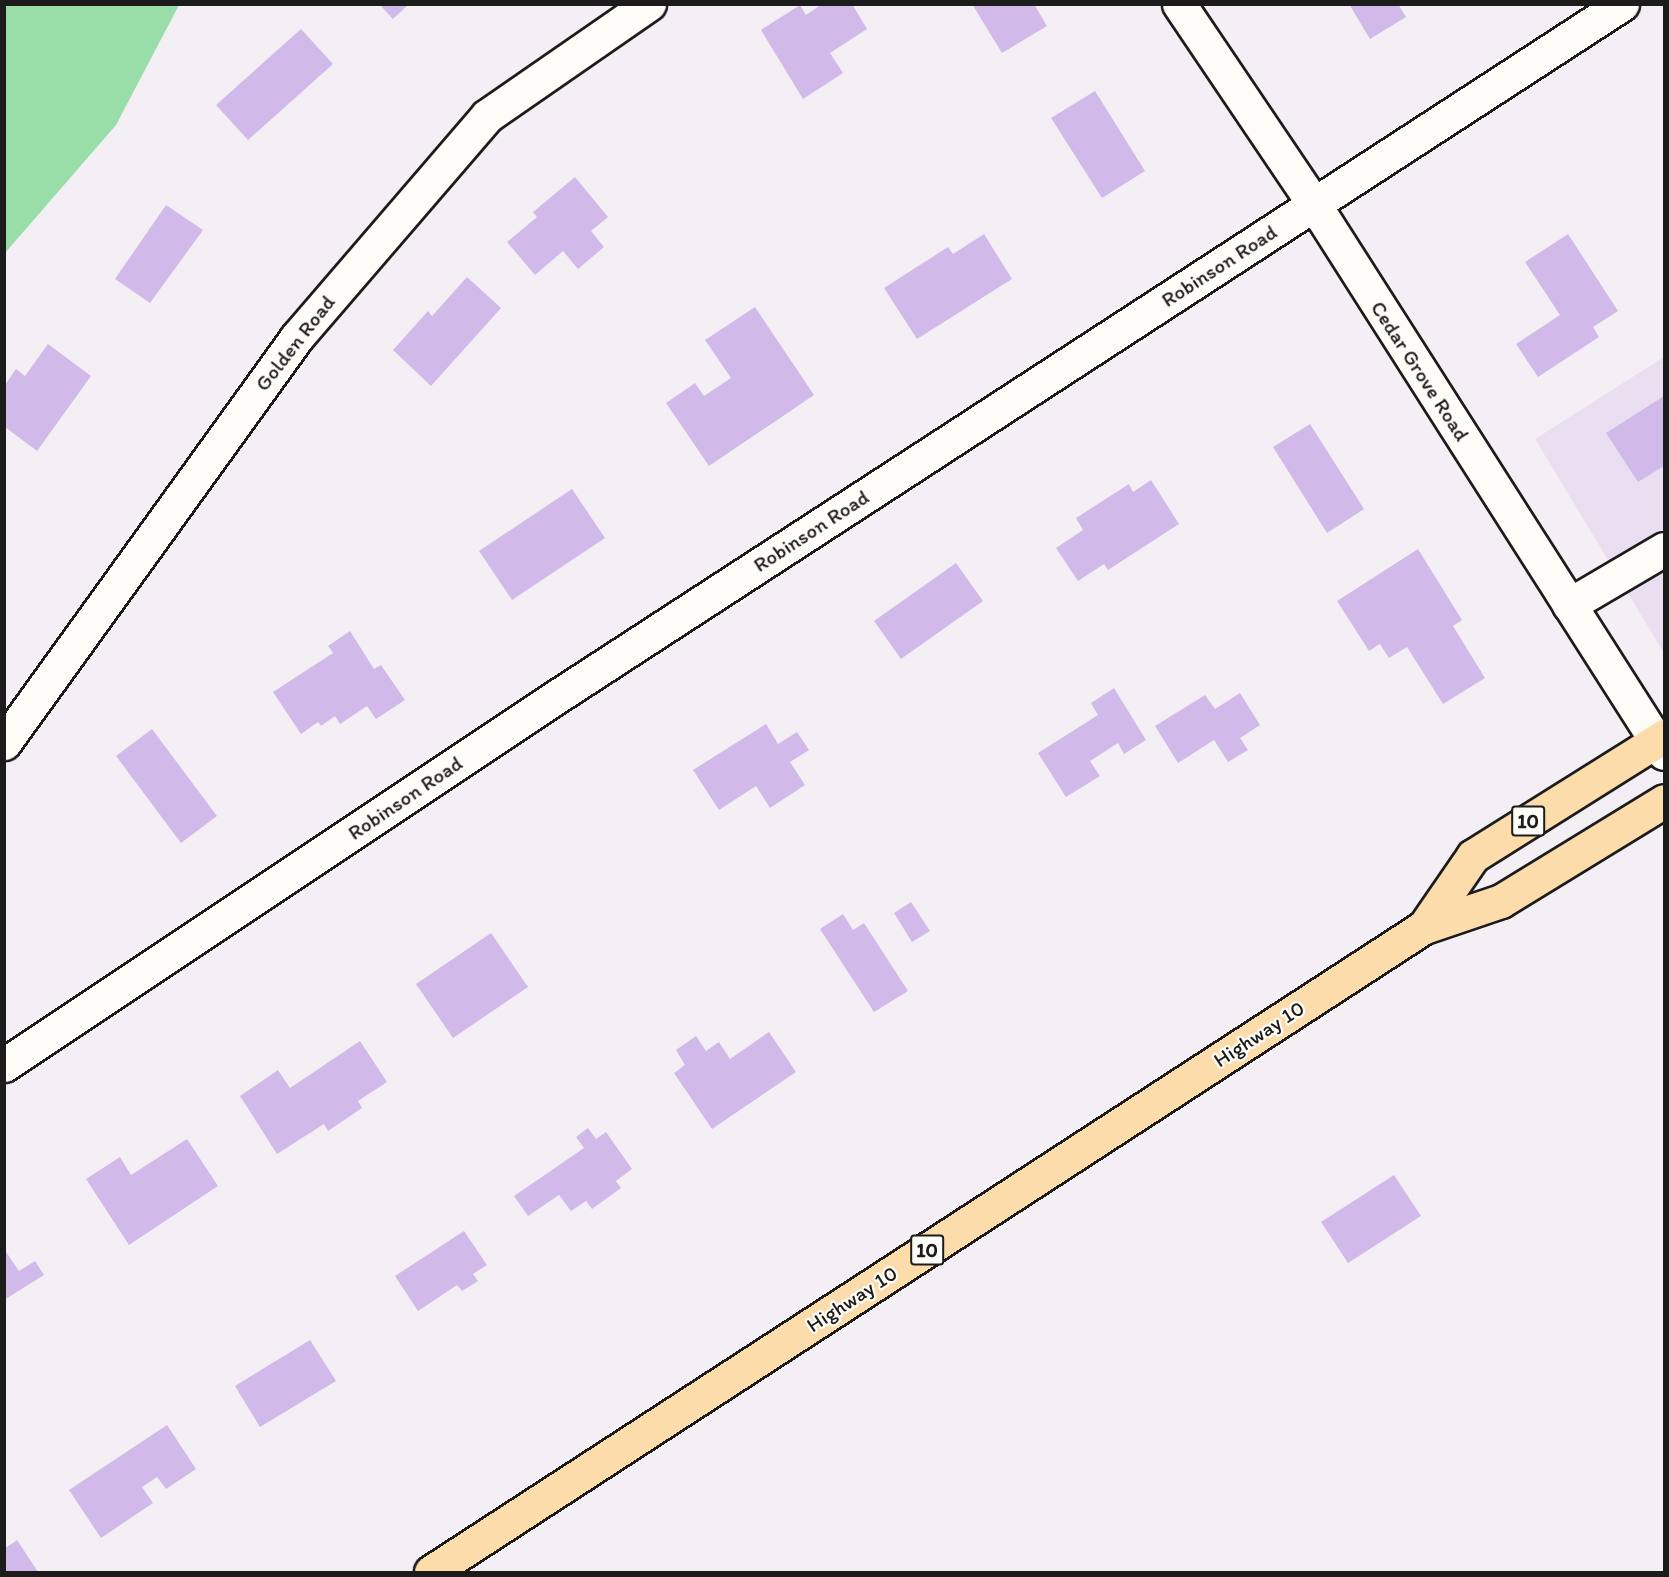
<!DOCTYPE html>
<style>
body{margin:0}
#map{position:relative;width:1669px;height:1577px;overflow:hidden;background:#f4eff4;font-family:Itim,sans-serif}
div>[style]{position:absolute}
[style*='--x']{left:calc(var(--x)*1px);top:calc(var(--y)*1px);width:calc(var(--w)*1px);rotate:calc(var(--a)*1deg)}
.built>*{inset:0;background:#eadff1}
.green>*{inset:0;background:#99dda8}
.building>*{inset:0;background:#d1baea}
.roads{filter:drop-shadow(2px 0 #1c1c1c) drop-shadow(-2px 0 #1c1c1c) drop-shadow(0 2px #1c1c1c) drop-shadow(0 -2px #1c1c1c)}
.minor>*{height:33px;margin:-16.5px;padding:0 16.5px;transform-origin:16.5px;border-radius:16.5px;background:#fdfcf7}
.highway>*{height:33px;margin:-16.5px;padding:0 16.5px;transform-origin:16.5px;border-radius:16.5px;background:#fddcac}
span{translate:-50% -50%;white-space:nowrap;text-align:center;line-height:1.15;-webkit-text-stroke:4.5px #fdfcf7;paint-order:stroke}
.shield-label span{padding:2px 4px;background:#fdfcf7;border:2px solid;border-radius:4px;-webkit-text-stroke-width:0}
.shield-label{font-size:20px;color:#1c1c1c;font-weight:700}
.street-label{font-size:21px;color:#1c1c1c}
.frame{position:absolute;inset:0;border:6px solid #1c1c1c;pointer-events:none}
</style>
<div id="map">
<div class="built">
<div style="clip-path:polygon(1664px 357px,1664px 653px,1535px 439px)"></div>
</div>
<div class="green">
<div style="clip-path:polygon(5px 4px,179px 5px,116px 125px,5px 253px)"></div>
</div>
<div class="building">
<div style="clip-path:polygon(379px 4px,409px 4px,393px 19px)"></div>
<div style="clip-path:polygon(822px 4px,852px 4px,867px 29px,830px 53px,843px 73px,803px 99px,761px 30px,800px 5px,806px 15px)"></div>
<div style="clip-path:polygon(972px 4px,1034px 4px,1047px 26px,1002px 53px)"></div>
<div style="clip-path:polygon(1349px 4px,1398px 4px,1406px 17px,1370px 39px)"></div>
<div style="clip-path:polygon(301px 29px,333px 64px,248px 140px,216px 105px)"></div>
<div style="clip-path:polygon(1095px 91px,1145px 171px,1102px 198px,1051px 118px)"></div>
<div style="clip-path:polygon(575px 177px,608px 217px,591px 231px,604px 247px,578px 269px,563px 251px,535px 275px,507px 242px,537px 217px,533px 212px)"></div>
<div style="clip-path:polygon(166px 205px,203px 230px,150px 303px,115px 279px)"></div>
<div style="clip-path:polygon(984px 234px,1012px 279px,917px 339px,884px 288px,948px 247px,953px 254px)"></div>
<div style="clip-path:polygon(1568px 234px,1618px 311px,1593px 327px,1599px 337px,1538px 377px,1516px 344px,1560px 315px,1525px 262px)"></div>
<div style="clip-path:polygon(467px 277px,501px 308px,431px 386px,393px 350px,428px 311px,432px 316px)"></div>
<div style="clip-path:polygon(755px 307px,814px 395px,709px 466px,666px 403px,695px 383px,704px 396px,731px 378px,705px 340px)"></div>
<div style="clip-path:polygon(48px 344px,91px 376px,37px 451px,5px 427px,5px 385px,16px 369px,25px 376px)"></div>
<div style="clip-path:polygon(1664px 396px,1664px 466px,1638px 482px,1606px 433px)"></div>
<div style="clip-path:polygon(1310px 424px,1364px 509px,1327px 533px,1273px 447px)"></div>
<div style="clip-path:polygon(1151px 480px,1179px 524px,1108px 570px,1104px 564px,1078px 581px,1056px 548px,1083px 530px,1076px 518px,1129px 484px,1133px 492px)"></div>
<div style="clip-path:polygon(572px 489px,605px 538px,512px 600px,479px 551px)"></div>
<div style="clip-path:polygon(1418px 549px,1462px 620px,1453px 626px,1485px 678px,1443px 704px,1407px 647px,1389px 658px,1380px 644px,1369px 651px,1337px 601px)"></div>
<div style="clip-path:polygon(956px 563px,983px 601px,901px 659px,874px 621px)"></div>
<div style="clip-path:polygon(350px 631px,374px 669px,381px 665px,405px 700px,376px 719px,367px 706px,340px 724px,335px 716px,321px 726px,318px 722px,301px 734px,273px 692px,333px 653px,328px 646px)"></div>
<div style="clip-path:polygon(1114px 688px,1146px 740px,1124px 754px,1118px 743px,1090px 761px,1100px 776px,1066px 797px,1038px 753px,1098px 715px,1091px 703px)"></div>
<div style="clip-path:polygon(1240px 693px,1260px 725px,1240px 738px,1248px 750px,1228px 762px,1214px 740px,1178px 763px,1155px 726px,1205px 695px,1215px 709px)"></div>
<div style="clip-path:polygon(766px 724px,778px 744px,797px 732px,809px 750px,790px 762px,805px 785px,770px 808px,756px 786px,719px 810px,693px 770px)"></div>
<div style="clip-path:polygon(152px 729px,217px 816px,181px 843px,116px 756px)"></div>
<div style="clip-path:polygon(911px 902px,930px 931px,912px 942px,894px 913px)"></div>
<div style="clip-path:polygon(843px 914px,853px 930px,864px 923px,908px 991px,874px 1012px,820px 929px)"></div>
<div style="clip-path:polygon(491px 933px,528px 987px,453px 1038px,416px 984px)"></div>
<div style="clip-path:polygon(769px 1032px,796px 1072px,712px 1129px,674px 1073px,685px 1065px,676px 1050px,696px 1036px,706px 1051px,719px 1042px,730px 1059px)"></div>
<div style="clip-path:polygon(360px 1041px,387px 1082px,358px 1101px,362px 1108px,328px 1131px,324px 1124px,277px 1154px,240px 1096px,278px 1070px,290px 1088px)"></div>
<div style="clip-path:polygon(588px 1128px,596px 1139px,606px 1132px,632px 1169px,616px 1181px,621px 1188px,592px 1209px,586px 1201px,571px 1211px,559px 1195px,528px 1216px,514px 1196px,584px 1148px,576px 1137px)"></div>
<div style="clip-path:polygon(187px 1139px,218px 1186px,129px 1245px,86px 1179px,120px 1157px,131px 1175px)"></div>
<div style="clip-path:polygon(1394px 1175px,1421px 1216px,1348px 1263px,1321px 1222px)"></div>
<div style="clip-path:polygon(464px 1231px,487px 1265px,473px 1274px,478px 1281px,462px 1291px,457px 1285px,418px 1311px,395px 1276px)"></div>
<div style="clip-path:polygon(4px 1249px,19px 1271px,35px 1261px,44px 1275px,4px 1300px)"></div>
<div style="clip-path:polygon(310px 1340px,336px 1381px,260px 1427px,235px 1386px)"></div>
<div style="clip-path:polygon(167px 1425px,196px 1469px,166px 1489px,157px 1477px,142px 1487px,153px 1503px,101px 1538px,69px 1490px)"></div>
<div style="clip-path:polygon(17px 1540px,38px 1572px,4px 1572px,4px 1549px)"></div>
</div>
<div class="roads">
<div class="minor">
<div style="--x:1179;--y:4;--w:241;--a:56"></div>
<div style="--x:1314;--y:204;--w:651;--a:57.48"></div>
<div style="--x:1569;--y:605;--w:110;--a:-30.5"></div>
<div style="--x:4;--y:743;--w:501;--a:-54.18"></div>
<div style="--x:297;--y:337;--w:291;--a:-49.3"></div>
<div style="--x:487;--y:116;--w:197;--a:-34.7"></div>
<div style="--x:4;--y:1065;--w:660;--a:-33.69"></div>
<div style="--x:553;--y:699;--w:1275;--a:-33.03"></div>
</div>
<div class="highway">
<div style="--x:1424;--y:927;--w:86;--a:-55.4"></div>
<div style="--x:1473;--y:856;--w:226;--a:-32.1"></div>
<div style="--x:431;--y:1572;--w:1184;--a:-33.01"></div>
<div style="--x:1424;--y:927;--w:81;--a:-18.7"></div>
<div style="--x:1501;--y:901;--w:191;--a:-31.5"></div>
</div>
</div>
<div class="shield-label">
<span style="left:1528px;top:821px">10</span>
<span style="left:927px;top:1250px">10</span>
</div>
<div class="street-label">
<span style="left:1219px;top:266px;rotate:-33deg">Robinson Road</span>
<span style="left:295px;top:343px;rotate:-52deg">Golden Road</span>
<span style="left:1420px;top:371px;rotate:57deg">Cedar Grove Road</span>
<span style="left:811px;top:531px;rotate:-33deg">Robinson Road</span>
<span style="left:405px;top:798px;rotate:-34deg">Robinson Road</span>
<span style="left:1259px;top:1034px;rotate:-33deg">Highway 10</span>
<span style="left:852px;top:1299px;rotate:-33deg">Highway 10</span>
</div>
<div class="frame"></div>
</div>
